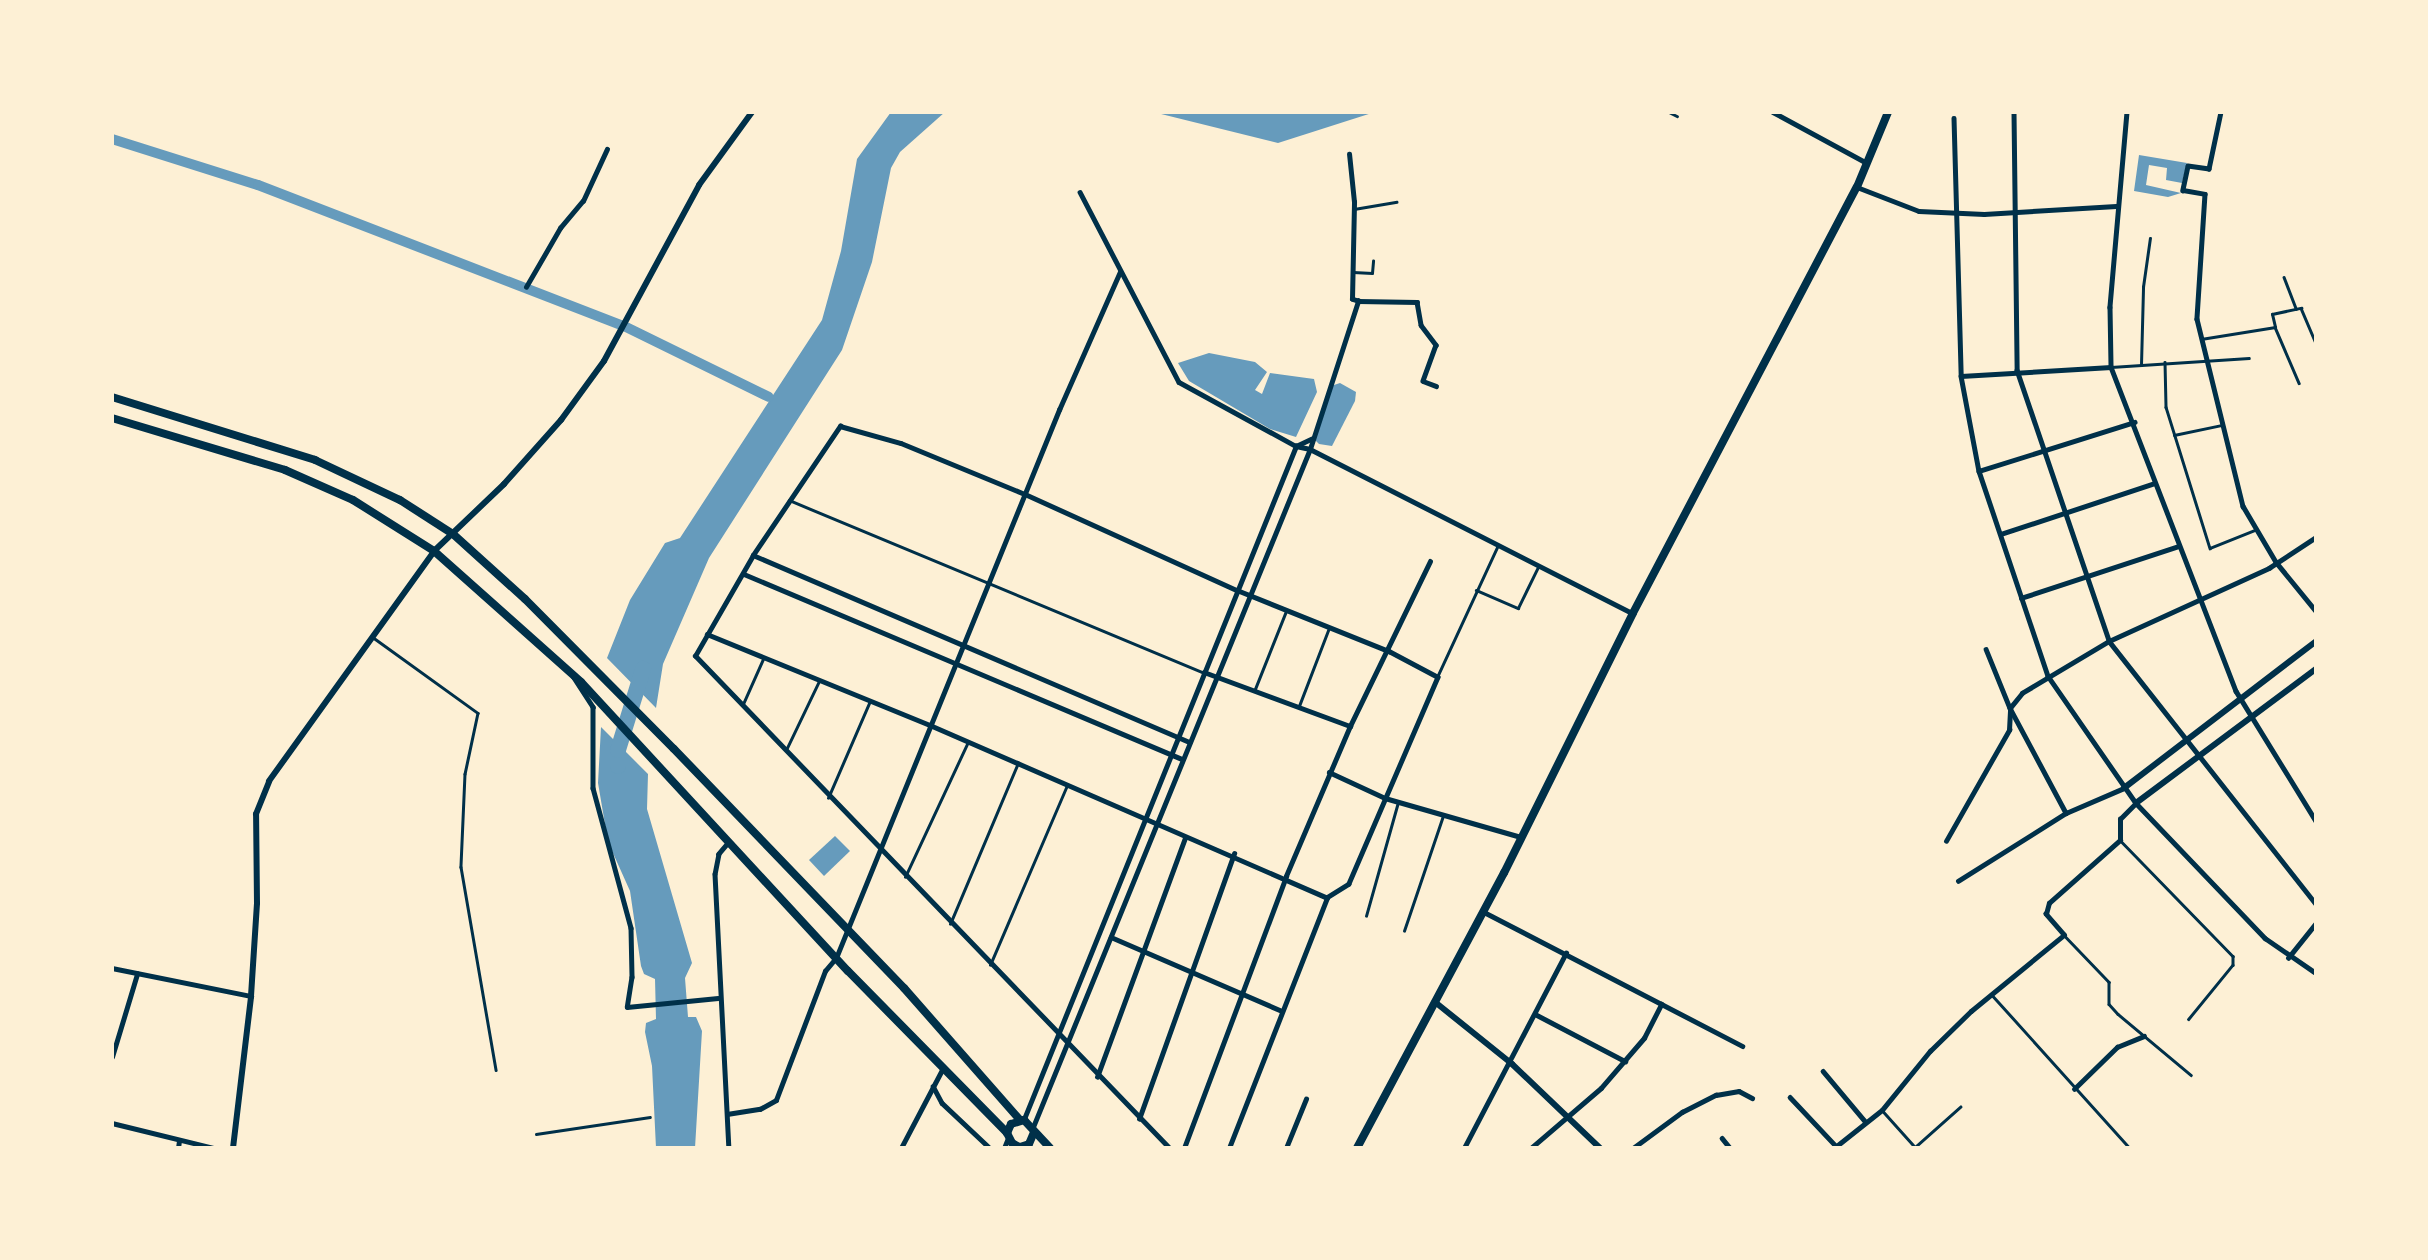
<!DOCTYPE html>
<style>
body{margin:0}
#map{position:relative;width:2428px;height:1260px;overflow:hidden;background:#fdf0d5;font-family:"DM Sans",sans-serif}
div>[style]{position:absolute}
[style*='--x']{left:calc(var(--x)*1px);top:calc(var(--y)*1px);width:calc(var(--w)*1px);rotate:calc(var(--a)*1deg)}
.water>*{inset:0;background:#669bbc}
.canal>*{height:10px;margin:-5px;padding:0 5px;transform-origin:5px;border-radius:5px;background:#669bbc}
.river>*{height:16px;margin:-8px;padding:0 8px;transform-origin:8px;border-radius:8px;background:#669bbc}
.service>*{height:2.5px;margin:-1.25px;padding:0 1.25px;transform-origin:1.25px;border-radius:1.25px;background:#003049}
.minor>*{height:4.5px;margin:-2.25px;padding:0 2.25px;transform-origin:2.25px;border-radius:2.25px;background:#003049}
.tertiary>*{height:6px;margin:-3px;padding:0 3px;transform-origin:3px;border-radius:3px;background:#003049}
.primary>*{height:8px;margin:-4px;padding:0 4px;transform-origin:4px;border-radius:4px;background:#003049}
.trunk>*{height:8px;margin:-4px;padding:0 4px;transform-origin:4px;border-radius:4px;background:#003049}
span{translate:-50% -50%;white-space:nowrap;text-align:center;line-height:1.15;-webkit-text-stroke:5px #fdf0d5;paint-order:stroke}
.frame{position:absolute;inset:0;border:114px solid #fdf0d5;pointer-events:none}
</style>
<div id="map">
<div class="water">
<div style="clip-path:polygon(891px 112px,945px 112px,900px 152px,891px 168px,872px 262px,842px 350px,709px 558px,663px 664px,656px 708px,607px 658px,630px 600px,665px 543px,680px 538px,822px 320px,841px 251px,857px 159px)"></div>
<div style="clip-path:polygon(1153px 112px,1375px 112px,1278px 143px)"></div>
<div style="clip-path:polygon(2139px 155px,2187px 163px,2182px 183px,2166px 180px,2167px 168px,2149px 165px,2146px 185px,2181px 193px,2168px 197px,2134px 191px)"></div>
<div style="clip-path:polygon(1209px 353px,1255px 362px,1267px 372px,1255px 390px,1262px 394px,1270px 373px,1314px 379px,1317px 392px,1296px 437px,1270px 429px,1189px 381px,1178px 363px)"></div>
<div style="clip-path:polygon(1340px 383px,1356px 392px,1355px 401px,1332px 446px,1319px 444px,1315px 440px,1331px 386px)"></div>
<div style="clip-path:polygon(601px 727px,648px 774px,647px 809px,692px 963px,685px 978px,688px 1017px,696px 1017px,702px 1031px,695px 1148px,656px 1148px,652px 1066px,645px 1032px,646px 1023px,656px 1019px,655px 979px,644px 974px,641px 966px,630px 891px,608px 842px,598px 783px)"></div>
<div style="clip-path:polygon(835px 836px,850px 851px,824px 876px,809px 860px)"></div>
</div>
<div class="canal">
<div style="--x:112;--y:139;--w:153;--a:17.5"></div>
<div style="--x:258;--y:185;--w:392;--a:21.1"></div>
<div style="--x:624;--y:326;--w:161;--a:26.1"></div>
</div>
<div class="river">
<div style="--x:618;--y:766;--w:16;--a:-90"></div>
<div style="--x:618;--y:750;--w:85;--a:-72.8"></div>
</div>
<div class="service">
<div style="--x:1669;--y:112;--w:9;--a:27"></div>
<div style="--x:1354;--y:209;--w:43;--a:-9.5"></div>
<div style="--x:1353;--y:272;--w:19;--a:3"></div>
<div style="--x:1372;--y:273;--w:12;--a:-85"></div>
<div style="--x:2284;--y:277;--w:34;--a:69"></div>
<div style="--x:2275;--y:327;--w:13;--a:-103"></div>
<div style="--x:2272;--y:314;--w:30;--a:-12"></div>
<div style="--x:2301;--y:308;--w:38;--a:67"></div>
<div style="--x:2201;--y:339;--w:75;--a:-9.2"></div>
<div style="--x:2275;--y:327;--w:61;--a:66.8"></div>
<div style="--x:2165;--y:362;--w:45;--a:88.7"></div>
<div style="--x:2166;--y:407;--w:148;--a:72.7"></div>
<div style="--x:2210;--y:548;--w:48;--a:-21.8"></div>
<div style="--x:2141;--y:365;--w:78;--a:-88.5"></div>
<div style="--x:2143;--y:287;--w:49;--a:-81.9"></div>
<div style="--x:2111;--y:367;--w:138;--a:-3.7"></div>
<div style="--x:2174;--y:435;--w:49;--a:-11.8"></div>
<div style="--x:789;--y:500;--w:448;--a:22.6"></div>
<div style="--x:1476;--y:590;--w:46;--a:23.2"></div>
<div style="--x:1518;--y:608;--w:46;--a:-64"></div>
<div style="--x:374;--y:638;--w:128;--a:35.8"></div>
<div style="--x:478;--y:713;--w:62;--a:102"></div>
<div style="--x:465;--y:774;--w:93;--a:92.5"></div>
<div style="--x:461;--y:867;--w:206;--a:80.2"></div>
<div style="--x:1438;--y:675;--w:143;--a:-65.2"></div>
<div style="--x:1255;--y:689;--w:84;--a:-68.3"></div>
<div style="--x:743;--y:704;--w:49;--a:-66"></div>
<div style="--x:1299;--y:706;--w:84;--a:-69"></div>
<div style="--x:786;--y:750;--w:76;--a:-64.4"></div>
<div style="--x:828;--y:798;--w:106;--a:-66.6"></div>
<div style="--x:2120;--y:840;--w:162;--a:45.8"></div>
<div style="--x:2233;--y:956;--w:9;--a:90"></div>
<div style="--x:2233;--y:965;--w:70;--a:129.2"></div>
<div style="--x:905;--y:877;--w:149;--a:-65"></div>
<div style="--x:1366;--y:916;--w:118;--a:-74.3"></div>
<div style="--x:950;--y:924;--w:175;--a:-67.1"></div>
<div style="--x:1404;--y:931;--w:121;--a:-71.3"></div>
<div style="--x:2064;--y:935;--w:65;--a:46.2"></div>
<div style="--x:2109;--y:982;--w:22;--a:90"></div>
<div style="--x:2109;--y:1004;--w:13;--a:48"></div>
<div style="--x:2118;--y:1014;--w:95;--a:39.9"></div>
<div style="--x:990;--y:965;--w:196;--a:-66.8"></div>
<div style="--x:1993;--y:996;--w:205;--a:48"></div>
<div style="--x:1882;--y:1110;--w:50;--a:48.3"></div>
<div style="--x:536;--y:1134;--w:115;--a:-8.5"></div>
<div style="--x:1914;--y:1148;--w:62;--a:-41.7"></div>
</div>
<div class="minor">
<div style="--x:1773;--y:112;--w:107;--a:28.5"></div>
<div style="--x:2014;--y:112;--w:258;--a:89.3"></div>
<div style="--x:2017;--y:370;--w:286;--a:71.2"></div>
<div style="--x:2109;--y:641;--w:335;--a:51.8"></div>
<div style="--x:2127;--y:112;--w:196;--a:95"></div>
<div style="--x:2110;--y:307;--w:60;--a:89"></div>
<div style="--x:2111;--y:367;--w:347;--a:68.9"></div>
<div style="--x:2236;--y:691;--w:153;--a:58.4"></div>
<div style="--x:2221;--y:112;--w:58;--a:101.9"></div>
<div style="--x:2209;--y:169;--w:21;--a:-172"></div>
<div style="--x:2188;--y:166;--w:25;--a:102"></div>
<div style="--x:2183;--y:190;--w:22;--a:10"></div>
<div style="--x:2205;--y:194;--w:125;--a:93.7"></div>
<div style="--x:2197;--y:319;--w:193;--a:76.2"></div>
<div style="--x:2243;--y:506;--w:65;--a:59.5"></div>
<div style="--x:2276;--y:562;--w:63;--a:50.8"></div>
<div style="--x:1954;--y:118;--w:258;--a:88.4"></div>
<div style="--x:1961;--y:376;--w:97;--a:79.3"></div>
<div style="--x:1979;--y:471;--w:216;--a:71.4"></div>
<div style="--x:2048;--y:676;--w:155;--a:55.3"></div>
<div style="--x:2136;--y:803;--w:187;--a:46.3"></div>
<div style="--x:2265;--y:938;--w:62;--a:34.5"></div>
<div style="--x:1857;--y:187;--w:66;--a:21.2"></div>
<div style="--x:1919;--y:211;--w:65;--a:2.6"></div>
<div style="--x:1984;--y:214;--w:132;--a:-3.5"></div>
<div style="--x:1080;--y:192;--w:214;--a:62.5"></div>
<div style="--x:1179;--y:382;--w:133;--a:28.7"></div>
<div style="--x:1296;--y:446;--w:14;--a:12"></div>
<div style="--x:1310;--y:449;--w:361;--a:27"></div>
<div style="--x:526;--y:287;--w:68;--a:-60"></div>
<div style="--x:560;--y:228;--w:35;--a:-50"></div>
<div style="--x:583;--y:201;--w:57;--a:-65.2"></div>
<div style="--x:1358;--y:301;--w:59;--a:1"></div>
<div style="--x:1417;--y:302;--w:23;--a:80"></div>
<div style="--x:1421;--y:325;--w:25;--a:53"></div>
<div style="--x:1436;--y:345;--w:38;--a:110"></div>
<div style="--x:1423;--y:381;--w:14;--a:21"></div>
<div style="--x:1961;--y:376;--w:150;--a:-3.4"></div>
<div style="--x:1979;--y:471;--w:163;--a:-17.5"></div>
<div style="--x:2001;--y:534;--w:162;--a:-18.3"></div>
<div style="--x:753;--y:555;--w:475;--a:23.2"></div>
<div style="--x:744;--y:574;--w:476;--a:22.9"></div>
<div style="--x:2021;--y:598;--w:166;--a:-18.2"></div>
<div style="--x:707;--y:634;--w:241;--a:22.2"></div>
<div style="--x:930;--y:725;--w:433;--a:23.5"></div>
<div style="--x:1986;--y:649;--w:64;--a:67.9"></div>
<div style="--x:2010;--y:708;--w:119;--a:61.9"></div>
<div style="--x:1204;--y:672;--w:156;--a:20.3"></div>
<div style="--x:573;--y:676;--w:37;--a:57"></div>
<div style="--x:593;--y:707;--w:81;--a:90"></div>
<div style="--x:593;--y:788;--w:145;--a:74.8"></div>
<div style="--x:631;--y:928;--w:49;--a:88.8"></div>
<div style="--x:632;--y:977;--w:30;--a:99"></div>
<div style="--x:627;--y:1007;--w:91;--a:-5.6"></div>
<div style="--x:1329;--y:772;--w:62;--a:24.9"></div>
<div style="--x:1385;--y:798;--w:141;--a:16"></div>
<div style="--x:1946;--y:841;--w:128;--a:-60.4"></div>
<div style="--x:2009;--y:730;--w:22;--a:-87"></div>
<div style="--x:2010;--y:708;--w:19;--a:-51"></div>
<div style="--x:2022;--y:693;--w:101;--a:-30.9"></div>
<div style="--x:2109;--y:641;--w:176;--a:-24.5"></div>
<div style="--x:2269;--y:568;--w:56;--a:-33.4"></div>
<div style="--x:729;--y:842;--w:16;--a:130"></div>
<div style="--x:719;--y:854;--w:20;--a:101"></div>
<div style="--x:715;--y:874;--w:274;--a:87.1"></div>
<div style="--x:1958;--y:881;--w:128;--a:-32.2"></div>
<div style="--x:2066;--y:813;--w:63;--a:-23.3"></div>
<div style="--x:1484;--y:912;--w:291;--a:27.4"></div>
<div style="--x:1111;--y:937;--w:184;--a:23.4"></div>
<div style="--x:2288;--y:958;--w:45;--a:-51.3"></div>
<div style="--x:112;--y:968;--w:142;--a:11.4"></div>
<div style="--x:1535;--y:1014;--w:102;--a:27.6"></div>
<div style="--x:112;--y:1057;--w:87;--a:-73.2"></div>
<div style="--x:1823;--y:1071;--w:65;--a:50"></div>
<div style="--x:1097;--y:1077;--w:255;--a:-69.8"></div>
<div style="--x:933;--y:1086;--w:19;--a:62"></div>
<div style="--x:942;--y:1103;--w:66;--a:43.2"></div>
<div style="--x:2074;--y:1089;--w:60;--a:-44.3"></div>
<div style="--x:2117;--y:1047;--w:29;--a:-22"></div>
<div style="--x:1790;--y:1097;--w:67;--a:46.8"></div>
<div style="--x:727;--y:1114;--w:33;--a:-9"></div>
<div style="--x:760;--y:1109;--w:18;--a:-29"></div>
<div style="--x:776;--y:1100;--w:138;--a:-69.2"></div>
<div style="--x:825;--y:971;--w:17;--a:-50"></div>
<div style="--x:836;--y:958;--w:592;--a:-67.86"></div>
<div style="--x:1059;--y:410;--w:151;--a:-66.2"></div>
<div style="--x:1024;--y:1119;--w:726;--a:-67.99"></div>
<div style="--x:1296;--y:446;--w:17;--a:-25"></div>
<div style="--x:1139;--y:1119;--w:282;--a:-70.3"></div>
<div style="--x:112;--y:1123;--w:105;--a:13.8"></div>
<div style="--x:1033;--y:1127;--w:732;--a:-67.78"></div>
<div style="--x:1310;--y:449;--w:156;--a:-72"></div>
<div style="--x:1358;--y:301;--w:6;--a:-162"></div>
<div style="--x:1352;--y:299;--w:97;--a:-88.8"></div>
<div style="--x:1354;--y:202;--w:48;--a:-95.9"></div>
<div style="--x:1722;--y:1138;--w:13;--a:51"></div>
<div style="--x:178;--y:1148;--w:7;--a:-82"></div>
<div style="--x:901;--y:1148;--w:90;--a:-62.3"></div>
<div style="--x:1004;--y:1148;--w:11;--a:-68"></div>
<div style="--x:1169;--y:1148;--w:683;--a:-133.93"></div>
<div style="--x:695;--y:656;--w:116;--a:-60.1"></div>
<div style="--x:753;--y:555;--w:156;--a:-56"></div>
<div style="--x:840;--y:426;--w:63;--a:15.6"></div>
<div style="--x:901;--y:443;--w:134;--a:22.4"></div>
<div style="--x:1025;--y:494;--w:233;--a:24.4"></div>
<div style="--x:1237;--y:590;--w:164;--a:21.9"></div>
<div style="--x:1389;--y:651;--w:55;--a:28"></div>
<div style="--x:1438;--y:677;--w:225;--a:113.3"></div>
<div style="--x:1349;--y:884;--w:26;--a:148"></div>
<div style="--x:1184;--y:1148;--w:290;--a:-69.4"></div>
<div style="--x:1286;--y:876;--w:163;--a:-66.9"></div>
<div style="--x:1350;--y:726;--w:183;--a:-64.1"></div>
<div style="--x:1229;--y:1148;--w:269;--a:-68.6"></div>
<div style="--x:1286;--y:1148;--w:53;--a:-67.8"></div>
<div style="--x:1464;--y:1148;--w:220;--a:-62.4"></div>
<div style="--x:1531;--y:1148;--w:92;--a:-40.6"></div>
<div style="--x:1601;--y:1088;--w:66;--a:-49.3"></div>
<div style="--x:1644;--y:1038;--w:38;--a:-63"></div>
<div style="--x:1633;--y:1148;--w:61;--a:-36.3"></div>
<div style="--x:1682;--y:1112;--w:38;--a:-27"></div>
<div style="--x:1716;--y:1095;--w:23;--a:-10"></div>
<div style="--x:1739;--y:1091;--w:15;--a:28"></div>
<div style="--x:1834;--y:1148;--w:61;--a:-38.4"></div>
<div style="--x:1882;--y:1110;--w:76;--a:-50.9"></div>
<div style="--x:1930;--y:1051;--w:57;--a:-44.3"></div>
<div style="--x:1971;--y:1011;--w:120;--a:-39.3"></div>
<div style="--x:2064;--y:935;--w:28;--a:-131"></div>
<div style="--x:2046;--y:914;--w:11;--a:-75"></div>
<div style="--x:2049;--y:903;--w:95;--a:-41.6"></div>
<div style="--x:2120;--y:840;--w:21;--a:-90"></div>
<div style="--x:2120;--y:819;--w:23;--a:-45"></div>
</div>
<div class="tertiary">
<div style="--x:2124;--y:788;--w:242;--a:-37.4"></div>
<div style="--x:2136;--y:803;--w:224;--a:-36.7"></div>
<div style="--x:1435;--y:1002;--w:99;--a:38.8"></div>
<div style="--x:1512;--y:1064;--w:122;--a:43.7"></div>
<div style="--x:233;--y:1148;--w:153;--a:-83.2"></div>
<div style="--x:251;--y:996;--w:93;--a:-86.3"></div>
<div style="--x:257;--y:903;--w:89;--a:-90.6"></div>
<div style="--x:256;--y:814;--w:35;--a:-68"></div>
<div style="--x:269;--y:781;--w:283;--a:-54.3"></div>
<div style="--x:434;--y:551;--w:97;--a:-43.7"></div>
<div style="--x:504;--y:484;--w:86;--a:-48.3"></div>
<div style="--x:561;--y:420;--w:73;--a:-53.9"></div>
<div style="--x:604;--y:361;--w:200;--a:-61.6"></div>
<div style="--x:699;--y:185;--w:90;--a:-54"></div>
</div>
<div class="primary">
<div style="--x:1357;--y:1148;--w:312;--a:-61.9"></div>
<div style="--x:1504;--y:873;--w:290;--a:-63.6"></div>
<div style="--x:1633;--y:613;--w:481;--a:-62.3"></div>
<div style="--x:1857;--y:187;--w:81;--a:-67.5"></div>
</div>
<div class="trunk">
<div style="--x:112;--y:397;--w:213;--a:17.2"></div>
<div style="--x:315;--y:460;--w:94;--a:25.2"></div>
<div style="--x:400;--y:500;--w:63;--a:32.7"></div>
<div style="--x:453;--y:534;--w:97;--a:42.1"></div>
<div style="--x:525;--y:599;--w:211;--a:45.2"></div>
<div style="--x:674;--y:749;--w:332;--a:46.1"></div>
<div style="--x:904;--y:988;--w:176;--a:48.7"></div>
<div style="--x:112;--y:418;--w:181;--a:16.7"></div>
<div style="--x:285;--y:470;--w:74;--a:23.8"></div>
<div style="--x:353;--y:500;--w:96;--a:32.2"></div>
<div style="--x:434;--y:551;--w:197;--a:41.7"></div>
<div style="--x:581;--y:682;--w:393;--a:47.3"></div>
<div style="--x:848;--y:971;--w:227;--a:45.5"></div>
<div style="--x:1007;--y:1133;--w:11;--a:63"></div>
<div style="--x:1012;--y:1143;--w:10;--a:29"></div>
<div style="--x:1007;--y:1133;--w:10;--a:-66"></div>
<div style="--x:1011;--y:1124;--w:14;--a:-17"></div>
<div style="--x:1024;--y:1120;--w:38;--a:47"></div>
<div style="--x:1020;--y:1147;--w:9;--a:-18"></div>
<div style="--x:1029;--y:1144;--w:13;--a:-67"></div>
</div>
<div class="frame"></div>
</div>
